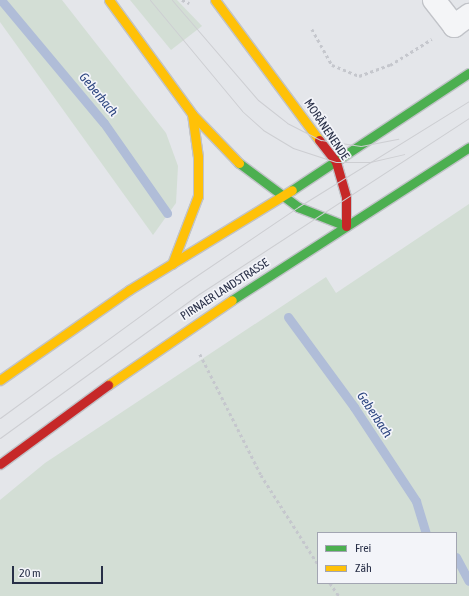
<!DOCTYPE html>
<meta charset="utf-8">
<style>
body{margin:0}
#map{position:relative;width:469px;height:596px;overflow:hidden;background:#e4e6ea;font-family:"Asap Condensed",sans-serif}
div>[style]{position:absolute}
[style*='--x']{left:calc(var(--x)*1px);top:calc(var(--y)*1px);width:calc(var(--w)*1px);rotate:calc(var(--a)*1deg)}
.green>*{inset:0;background:#d3ded5}
.stream>*{height:9px;margin:-4.5px;padding:0 4.5px;transform-origin:4.5px;border-radius:4.5px;background:#b0bdd8}
.path>*{height:2.5px;margin-top:-1.25px;transform-origin:0;background:repeating-linear-gradient(90deg,#c5c7cd 0 3px,transparent 0 6px)}
.roads{filter:drop-shadow(1px 0 #c1c3c8) drop-shadow(-1px 0 #c1c3c8) drop-shadow(0 1px #c1c3c8) drop-shadow(0 -1px #c1c3c8)}
.street>*{height:22px;margin:-11px;padding:0 11px;transform-origin:11px;border-radius:11px;background:#f4f5f7}
.fast>*{height:9px;margin:-4.5px;padding:0 4.5px;transform-origin:4.5px;border-radius:4.5px;background:#4caf50}
.slow>*{height:9px;margin:-4.5px;padding:0 4.5px;transform-origin:4.5px;border-radius:4.5px;background:#ffc107}
.jam>*{height:9px;margin:-4.5px;padding:0 4.5px;transform-origin:4.5px;border-radius:4.5px;background:#c62828}
.tram>*{height:1px;margin:-0.5px;padding:0 0.5px;transform-origin:0.5px;border-radius:0.5px;background:#cdced2}
span{translate:-50% -50%;white-space:nowrap;text-align:center;line-height:1.15;-webkit-text-stroke:3.5px #f3f4f9;paint-order:stroke}
.street-label{font-size:12px;color:#282f47}
.water-label{font-size:13px;color:#2d4680;font-style:italic}
.legend{position:absolute;left:317px;top:532px;width:140px;height:52px;box-sizing:border-box;background:#f3f4f9;border:1px solid #a2a5b2;margin:0;padding:5px 7px;list-style:none;font-size:12px;color:#282f47}
.legend li{display:flex;align-items:center;gap:8px;height:20px}
.legend b{width:20px;border:1px solid #a2a5b2}
.scale{position:absolute;left:12px;top:566px;width:91px;height:18px;box-sizing:border-box;border:2px solid #282f47;border-top:0;padding-left:5px;font-size:12px;line-height:14px;white-space:nowrap;color:#282f47;-webkit-text-stroke:3px #f3f4f9;paint-order:stroke}
</style>
<div id="map">
<div class="green">
<div style="clip-path:polygon(0 0,62px 0,166px 133px,178px 166px,176px 203px,153px 235px,0 22px)"></div>
<div style="clip-path:polygon(130px 0,177px 0,202px 26px,171px 50px)"></div>
<div style="clip-path:polygon(evenodd,469px 204px,469px 596px,0 596px,0 500px,45px 463px,326px 277px,336px 293px,469px 204px,318px 533px,456px 533px,456px 583px,318px 583px,318px 533px)"></div>
</div>
<div class="stream">
<div style="--x:1;--y:0;--w:160;--a:50.1"></div>
<div style="--x:104;--y:123;--w:110;--a:55"></div>
<div style="--x:288;--y:317;--w:112;--a:53.7"></div>
<div style="--x:354;--y:407;--w:113;--a:56.6"></div>
<div style="--x:416;--y:501;--w:34;--a:73"></div>
<div style="--x:456;--y:557;--w:27;--a:62"></div>
</div>
<div class="path">
<div style="--x:182;--y:0;--w:8;--a:23"></div>
<div style="--x:312;--y:29;--w:41;--a:60.9"></div>
<div style="--x:332;--y:65;--w:29;--a:22"></div>
<div style="--x:359;--y:76;--w:33;--a:-20"></div>
<div style="--x:390;--y:65;--w:49;--a:-31.8"></div>
<div style="--x:200;--y:354;--w:136;--a:63.2"></div>
<div style="--x:261;--y:475;--w:106;--a:57.4"></div>
<div style="--x:330;--y:583;--w:16;--a:55"></div>
</div>
<div class="roads">
<div class="street">
<div style="--x:434;--y:0;--w:33;--a:52"></div>
<div style="--x:454;--y:26;--w:19;--a:-36"></div>
</div>
<div class="fast">
<div style="--x:239;--y:163;--w:74;--a:36.7"></div>
<div style="--x:298;--y:207;--w:52;--a:21.6"></div>
<div style="--x:292;--y:190;--w:212;--a:-33.5"></div>
<div style="--x:232;--y:300;--w:282;--a:-32.8"></div>
</div>
<div class="slow">
<div style="--x:109;--y:0;--w:141;--a:53.9"></div>
<div style="--x:192;--y:114;--w:68;--a:46.2"></div>
<div style="--x:215;--y:0;--w:174;--a:53.4"></div>
<div style="--x:172;--y:264;--w:73;--a:-69.1"></div>
<div style="--x:198;--y:196;--w:39;--a:-90"></div>
<div style="--x:198;--y:157;--w:43;--a:-97.9"></div>
<div style="--x:0;--y:380;--w:157;--a:-34.9"></div>
<div style="--x:129;--y:290;--w:191;--a:-31.5"></div>
<div style="--x:108;--y:385;--w:150;--a:-34.4"></div>
</div>
<div class="jam">
<div style="--x:319;--y:140;--w:28;--a:52"></div>
<div style="--x:336;--y:162;--w:36;--a:74"></div>
<div style="--x:346;--y:197;--w:29;--a:90"></div>
<div style="--x:0;--y:464;--w:134;--a:-36.2"></div>
</div>
</div>
<div class="tram">
<div style="--x:150;--y:0;--w:144;--a:50.3"></div>
<div style="--x:242;--y:111;--w:28;--a:42"></div>
<div style="--x:263;--y:130;--w:35;--a:31"></div>
<div style="--x:293;--y:148;--w:45;--a:18"></div>
<div style="--x:336;--y:162;--w:34;--a:0"></div>
<div style="--x:370;--y:162;--w:35;--a:-13"></div>
<div style="--x:172;--y:0;--w:132;--a:49.3"></div>
<div style="--x:258;--y:100;--w:37;--a:38"></div>
<div style="--x:287;--y:123;--w:38;--a:27"></div>
<div style="--x:321;--y:140;--w:40;--a:8.5"></div>
<div style="--x:361;--y:146;--w:38;--a:-11"></div>
<div style="--x:0;--y:418;--w:215;--a:-36.1"></div>
<div style="--x:174;--y:291;--w:150;--a:-34.1"></div>
<div style="--x:298;--y:207;--w:201;--a:-31.8"></div>
<div style="--x:0;--y:438;--w:246;--a:-35.9"></div>
<div style="--x:199;--y:294;--w:322;--a:-33.1"></div>
</div>
<div class="street-label">
<span style="left:326px;top:130px;rotate:56deg">MORÄNENENDE</span>
<span style="left:225px;top:290px;rotate:-33deg">PIRNAER LANDSTRASSE</span>
</div>
<div class="water-label">
<span style="left:98px;top:95px;rotate:50deg">Geberbach</span>
<span style="left:374px;top:415px;rotate:56deg">Geberbach</span>
</div>
<ul class="legend">
<li><b style="height:5px;background:#4caf50"></b>Frei</li>
<li><b style="height:5px;background:#ffc107"></b>Zäh</li>
</ul>
<div class="scale">20 m</div>
</div>
